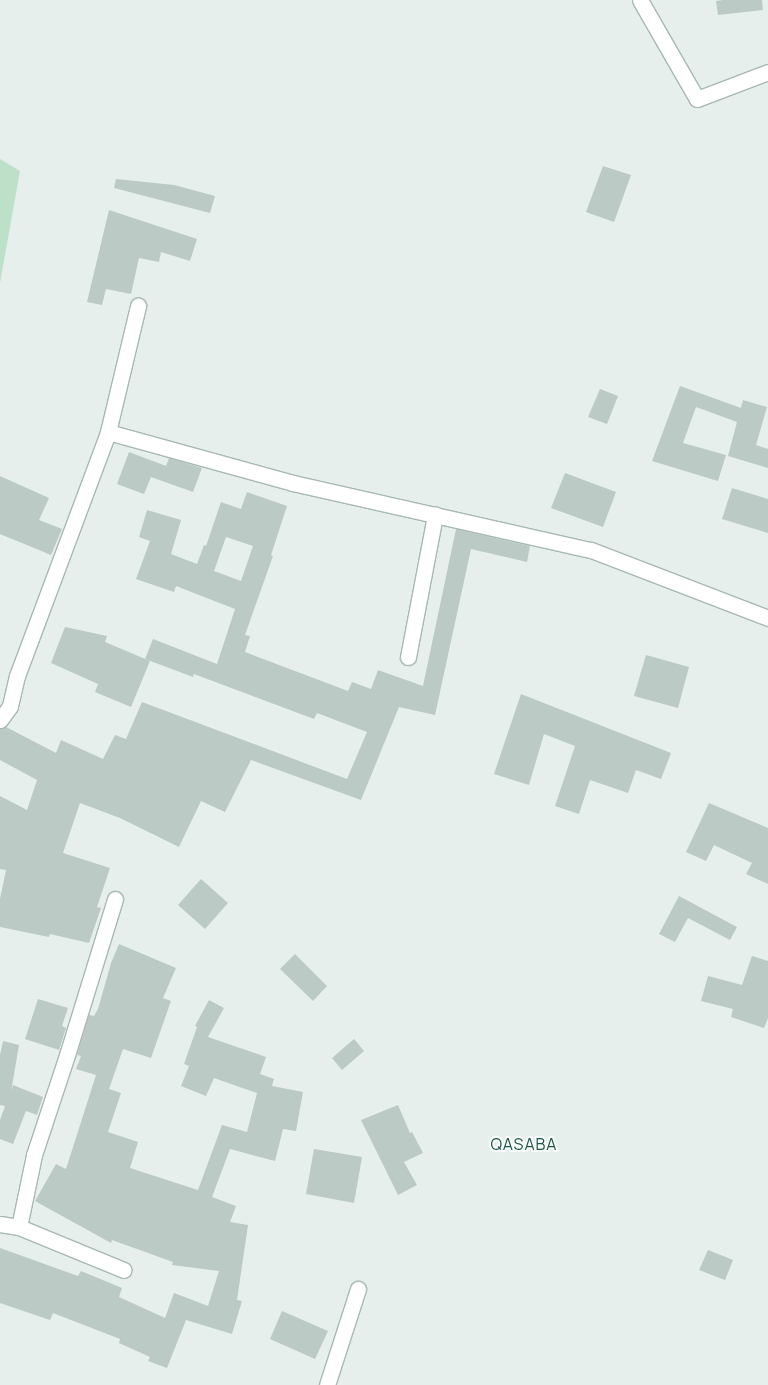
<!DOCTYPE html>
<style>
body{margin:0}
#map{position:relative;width:768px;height:1385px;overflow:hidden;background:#e6efeb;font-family:Manrope,sans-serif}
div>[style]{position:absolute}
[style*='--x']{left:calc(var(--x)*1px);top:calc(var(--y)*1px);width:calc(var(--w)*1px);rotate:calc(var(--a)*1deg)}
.green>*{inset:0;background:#bfe0c8}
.building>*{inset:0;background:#bbcac4}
.roads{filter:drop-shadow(1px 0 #a8b8b2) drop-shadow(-1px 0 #a8b8b2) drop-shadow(0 1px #a8b8b2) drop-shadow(0 -1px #a8b8b2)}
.minor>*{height:15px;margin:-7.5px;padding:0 7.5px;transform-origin:7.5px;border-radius:7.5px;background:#fff}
span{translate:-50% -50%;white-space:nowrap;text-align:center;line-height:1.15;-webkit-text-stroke:4px #f7fbf9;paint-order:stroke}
.quarter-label{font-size:16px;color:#1f5548;letter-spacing:1px}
</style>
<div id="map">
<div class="green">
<div style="clip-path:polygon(0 159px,20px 171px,0 283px)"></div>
</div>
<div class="building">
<div style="clip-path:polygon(723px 0,762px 0,763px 10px,718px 15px,716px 1px)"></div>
<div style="clip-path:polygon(603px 166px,631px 175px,614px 222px,586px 212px)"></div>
<div style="clip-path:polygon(116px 179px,174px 185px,215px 196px,210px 213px,114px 188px)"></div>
<div style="clip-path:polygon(109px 210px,197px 239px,190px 261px,161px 252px,159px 262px,139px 258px,131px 294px,106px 289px,102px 305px,87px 302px)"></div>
<div style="clip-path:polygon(680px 386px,741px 408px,743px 400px,767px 407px,756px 445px,768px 449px,768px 468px,728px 456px,737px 422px,696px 407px,683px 443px,726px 455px,718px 481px,652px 461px)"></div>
<div style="clip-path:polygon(600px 389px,618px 396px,607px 424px,588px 417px)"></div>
<div style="clip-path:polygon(129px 452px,166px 466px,169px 458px,202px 468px,193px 492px,151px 477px,144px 494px,117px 484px)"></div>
<div style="clip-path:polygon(565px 473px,616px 492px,603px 527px,551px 508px)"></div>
<div style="clip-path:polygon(0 476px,49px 498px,39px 520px,62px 529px,51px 555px,0 534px)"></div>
<div style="clip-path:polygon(732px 488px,768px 499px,768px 533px,722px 519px)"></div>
<div style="clip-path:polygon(evenodd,247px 492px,287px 506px,271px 555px,273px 556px,245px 635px,250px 636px,245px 652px,348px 691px,352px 682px,371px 689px,378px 670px,423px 686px,456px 529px,530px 546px,527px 562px,471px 549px,435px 715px,399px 707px,361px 800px,251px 760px,225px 812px,201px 801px,179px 847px,120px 818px,80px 803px,63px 853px,110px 868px,97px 907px,101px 908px,89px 943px,50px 934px,49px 937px,0 927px,0 899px,6px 870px,0 869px,0 796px,27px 810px,37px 780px,0 760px,0 729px,6px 727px,56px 753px,61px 740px,103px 759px,115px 735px,126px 739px,142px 702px,347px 779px,367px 732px,317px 713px,314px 719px,194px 674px,193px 677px,145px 659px,153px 639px,217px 664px,235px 609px,176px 586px,174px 592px,136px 579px,150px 541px,139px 537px,147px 510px,181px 520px,171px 554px,197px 564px,204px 545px,206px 546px,221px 502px,241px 509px,247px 492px,226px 537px,253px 546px,241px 581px,214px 571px,226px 537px)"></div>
<div style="clip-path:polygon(65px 627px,107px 636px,105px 642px,150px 661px,131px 707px,95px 692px,98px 684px,51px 663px)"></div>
<div style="clip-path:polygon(646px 655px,689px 667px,678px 708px,634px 696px)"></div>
<div style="clip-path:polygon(521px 694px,671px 753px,661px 779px,636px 770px,628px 793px,590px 780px,579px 814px,555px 806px,575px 746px,544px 734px,529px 785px,494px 774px)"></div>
<div style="clip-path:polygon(709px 803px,768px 828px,768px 884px,746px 874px,752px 863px,714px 845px,706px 861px,686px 852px)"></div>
<div style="clip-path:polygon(201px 879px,228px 903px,205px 929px,178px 905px)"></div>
<div style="clip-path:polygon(679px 896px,737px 927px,730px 940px,688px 918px,675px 942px,659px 934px)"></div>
<div style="clip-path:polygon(119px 944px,176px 968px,163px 998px,171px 1001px,151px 1058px,123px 1049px,109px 1089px,121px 1093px,108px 1132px,138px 1142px,130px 1168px,198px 1190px,222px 1125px,247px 1132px,257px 1093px,214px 1078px,206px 1096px,181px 1086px,189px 1066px,184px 1064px,197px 1027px,195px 1026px,209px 1000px,224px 1008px,208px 1037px,266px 1057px,260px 1074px,274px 1079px,272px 1086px,303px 1092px,296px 1131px,283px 1129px,275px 1161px,230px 1149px,212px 1197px,236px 1206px,230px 1222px,248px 1225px,237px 1300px,242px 1301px,232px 1334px,186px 1320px,167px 1368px,148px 1361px,150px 1357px,119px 1343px,120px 1339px,53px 1313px,50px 1320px,0 1303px,0 1248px,78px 1276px,81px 1271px,122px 1288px,119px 1297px,165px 1318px,174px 1293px,208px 1306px,219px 1271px,172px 1265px,173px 1262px,112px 1240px,111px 1243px,35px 1201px,56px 1164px,66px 1169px,96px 1075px,76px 1069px,81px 1056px,77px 1055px,89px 1015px,94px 1016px,98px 1009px,111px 963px)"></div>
<div style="clip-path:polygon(295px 954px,327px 986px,313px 1001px,280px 969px)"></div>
<div style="clip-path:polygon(752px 956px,768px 961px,768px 1018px,764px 1028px,731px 1017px,733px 1009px,701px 1001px,708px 976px,742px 985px)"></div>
<div style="clip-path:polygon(38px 999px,68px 1008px,62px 1026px,66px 1028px,59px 1050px,25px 1039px)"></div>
<div style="clip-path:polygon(354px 1039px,364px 1051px,342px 1070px,332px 1058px)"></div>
<div style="clip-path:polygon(3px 1041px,19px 1045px,11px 1092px,13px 1085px,43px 1097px,37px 1115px,26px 1111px,13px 1144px,0 1139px,0 1120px,5px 1106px,0 1105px,0 1055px)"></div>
<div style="clip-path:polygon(398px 1105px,410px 1133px,412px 1132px,423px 1153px,404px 1162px,417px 1185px,398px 1195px,361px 1120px)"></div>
<div style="clip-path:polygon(314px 1149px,362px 1157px,354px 1203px,306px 1194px)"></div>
<div style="clip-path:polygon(708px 1250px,733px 1260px,725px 1280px,699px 1270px)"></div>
<div style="clip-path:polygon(282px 1311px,328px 1331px,315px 1359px,270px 1339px)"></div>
</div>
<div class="roads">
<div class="minor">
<div style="--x:640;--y:0;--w:114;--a:60.1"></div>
<div style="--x:697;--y:99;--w:76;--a:-20.8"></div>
<div style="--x:108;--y:432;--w:130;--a:-76.6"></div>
<div style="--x:408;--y:657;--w:145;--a:-79.2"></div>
<div style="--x:0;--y:720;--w:17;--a:-54"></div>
<div style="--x:10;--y:706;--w:31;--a:-77"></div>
<div style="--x:17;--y:676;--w:260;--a:-69.5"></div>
<div style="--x:108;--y:432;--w:192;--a:15.4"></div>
<div style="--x:293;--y:483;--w:305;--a:12.7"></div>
<div style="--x:591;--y:550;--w:190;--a:21"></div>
<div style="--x:0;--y:1224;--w:19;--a:9"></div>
<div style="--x:19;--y:1227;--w:113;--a:22.3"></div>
<div style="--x:19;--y:1227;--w:74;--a:-78.2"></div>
<div style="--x:34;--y:1155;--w:108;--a:-71.7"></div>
<div style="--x:68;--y:1052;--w:160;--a:-72.9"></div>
<div style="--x:327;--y:1385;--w:101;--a:-72.1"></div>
</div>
</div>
<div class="quarter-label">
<span style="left:524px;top:1144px">QASABA</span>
</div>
</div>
